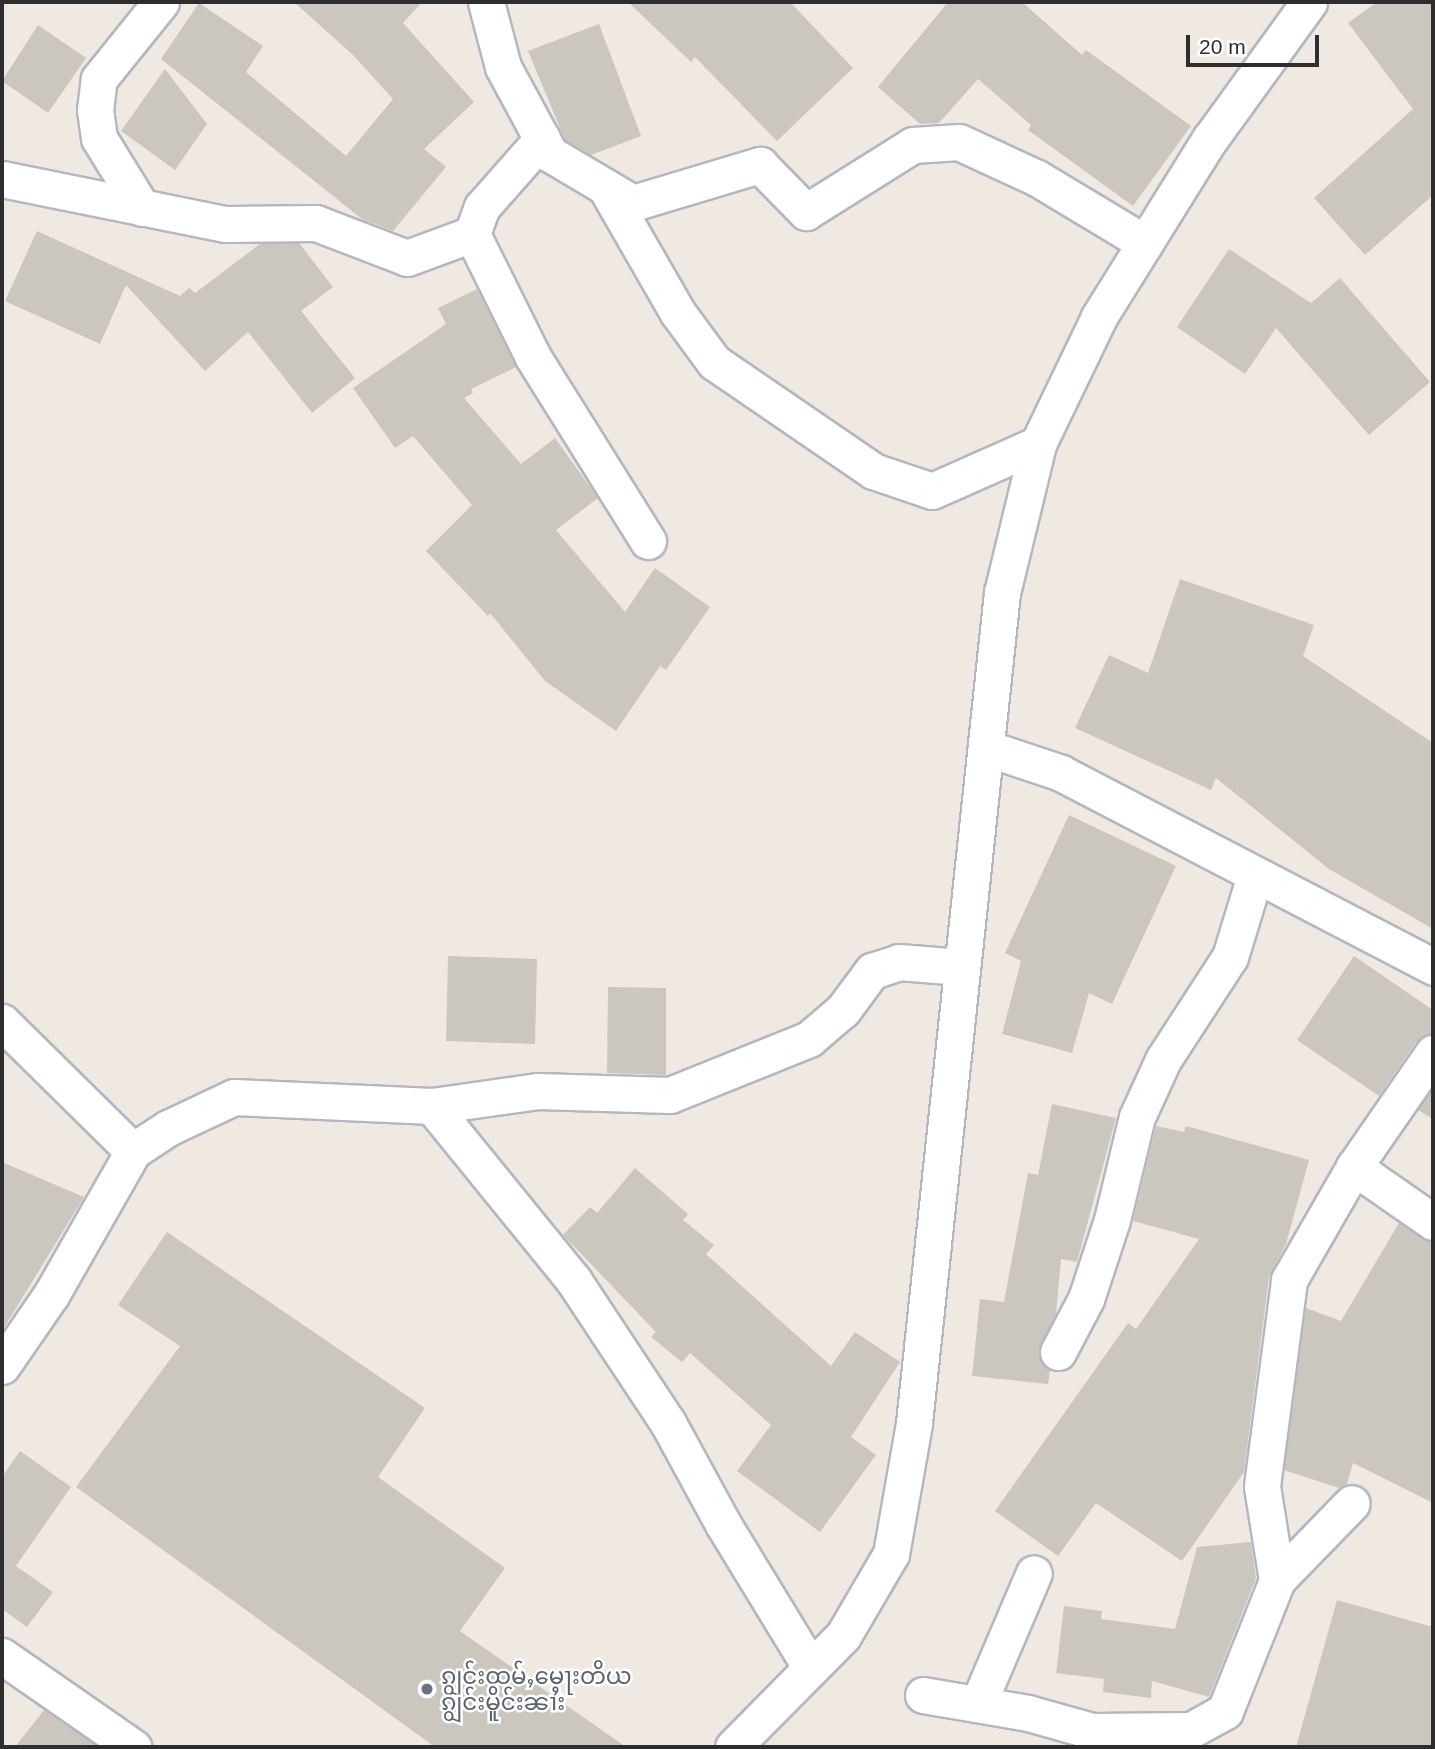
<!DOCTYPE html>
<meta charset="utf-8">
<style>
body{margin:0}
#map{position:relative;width:1435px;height:1749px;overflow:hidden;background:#efe9e1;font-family:Helvetica,"Noto Sans Myanmar",sans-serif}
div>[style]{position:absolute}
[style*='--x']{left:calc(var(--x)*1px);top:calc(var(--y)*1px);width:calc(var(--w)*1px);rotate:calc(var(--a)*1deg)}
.building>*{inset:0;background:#cbc7bf}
.roads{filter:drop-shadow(2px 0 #b4b7c1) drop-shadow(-2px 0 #b4b7c1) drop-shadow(0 2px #b4b7c1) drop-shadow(0 -2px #b4b7c1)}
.street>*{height:35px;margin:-17.5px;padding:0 17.5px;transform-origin:17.5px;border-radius:17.5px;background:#fff}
.dots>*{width:19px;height:19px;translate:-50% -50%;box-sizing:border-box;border:4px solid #fff;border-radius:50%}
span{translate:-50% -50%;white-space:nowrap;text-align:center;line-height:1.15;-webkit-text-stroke:5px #fff;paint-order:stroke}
.worship-label{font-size:23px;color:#5b616d}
.left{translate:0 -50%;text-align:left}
.frame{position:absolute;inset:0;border:4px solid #2e2e2e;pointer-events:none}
.scale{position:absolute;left:1186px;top:35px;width:133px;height:32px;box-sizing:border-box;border:4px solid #2e2e2e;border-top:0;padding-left:9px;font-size:21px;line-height:24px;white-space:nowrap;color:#2e2e2e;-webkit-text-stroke:5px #fff;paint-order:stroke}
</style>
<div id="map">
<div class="building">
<div style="clip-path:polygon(294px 2px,422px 2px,403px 23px,474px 102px,424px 149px,446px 167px,393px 231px,362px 219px,161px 59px,199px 3px,263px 46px,246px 72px,346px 156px,393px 99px,353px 55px)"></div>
<div style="clip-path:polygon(628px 2px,790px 2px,853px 68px,777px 141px,695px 57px,691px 62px)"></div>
<div style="clip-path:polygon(948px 2px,1022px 2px,1082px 55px,1086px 50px,1191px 126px,1133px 206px,1028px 130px,1031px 125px,978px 79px,939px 123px,920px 124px,878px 87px)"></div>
<div style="clip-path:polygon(1377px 2px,1433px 2px,1433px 195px,1365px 255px,1314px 198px,1413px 109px,1348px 23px)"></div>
<div style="clip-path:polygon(599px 24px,641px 136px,591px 155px,565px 140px,528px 51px)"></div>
<div style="clip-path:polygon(38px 25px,86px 58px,48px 113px,2px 81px)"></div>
<div style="clip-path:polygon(165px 69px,207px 124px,175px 170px,121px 131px)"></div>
<div style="clip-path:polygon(37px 231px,180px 296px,189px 288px,195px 293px,260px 244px,299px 243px,333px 287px,301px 311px,355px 378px,312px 413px,248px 332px,205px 371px,126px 285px,100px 344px,5px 301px)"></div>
<div style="clip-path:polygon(1229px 249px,1311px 303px,1340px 278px,1430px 382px,1369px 435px,1276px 328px,1245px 374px,1177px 327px)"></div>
<div style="clip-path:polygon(477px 289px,516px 367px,471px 389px,473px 393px,464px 398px,521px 464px,555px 438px,598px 498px,556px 530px,625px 612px,655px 568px,710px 607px,666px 670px,660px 666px,616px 731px,545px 681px,490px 613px,488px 616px,426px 551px,472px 505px,413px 436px,395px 448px,353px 388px,446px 324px,438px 308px)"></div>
<div style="clip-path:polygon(1180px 579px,1314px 625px,1303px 656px,1433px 743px,1433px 929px,1329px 869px,1216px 778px,1211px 790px,1075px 728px,1109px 655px,1148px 673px)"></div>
<div style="clip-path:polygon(1069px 815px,1176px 866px,1112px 1004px,1089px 993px,1072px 1053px,1002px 1034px,1021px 961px,1005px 953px)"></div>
<div style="clip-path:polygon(448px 956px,537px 959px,535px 1044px,446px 1041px)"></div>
<div style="clip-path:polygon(1354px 956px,1433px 1010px,1433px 1033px,1416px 1042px,1379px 1096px,1297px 1040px)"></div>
<div style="clip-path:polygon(608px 987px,666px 988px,666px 1075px,607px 1073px)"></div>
<div style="clip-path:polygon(1433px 1088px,1433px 1119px,1418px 1110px)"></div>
<div style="clip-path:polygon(1052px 1104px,1116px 1118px,1077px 1262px,1061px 1259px,1056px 1314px,1038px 1352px,1050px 1370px,1048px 1384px,972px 1376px,980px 1299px,1004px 1302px,1028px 1173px,1038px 1175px)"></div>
<div style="clip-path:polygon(1156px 1126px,1184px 1132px,1186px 1126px,1309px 1160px,1286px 1244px,1269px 1277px,1244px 1472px,1182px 1561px,1096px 1503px,1058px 1556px,995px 1511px,1128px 1323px,1136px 1329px,1199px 1239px,1133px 1221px)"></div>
<div style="clip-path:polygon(2px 1162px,84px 1197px,2px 1331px)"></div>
<div style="clip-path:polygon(635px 1168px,688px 1214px,683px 1220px,714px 1245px,706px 1254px,831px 1366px,855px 1332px,900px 1362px,851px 1437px,876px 1455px,820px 1532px,737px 1471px,771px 1425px,690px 1353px,682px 1362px,651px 1337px,656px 1332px,563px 1235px,590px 1207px,597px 1213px)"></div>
<div style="clip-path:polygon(1399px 1223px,1433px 1242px,1433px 1503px,1353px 1463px,1347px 1484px,1339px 1488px,1284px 1470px,1306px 1308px,1341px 1321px)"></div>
<div style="clip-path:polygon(167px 1232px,425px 1408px,378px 1477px,505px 1568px,460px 1631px,626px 1747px,435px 1747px,76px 1487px,180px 1346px,118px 1305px)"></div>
<div style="clip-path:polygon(20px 1451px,71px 1487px,16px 1566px,53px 1592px,27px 1627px,2px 1609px,2px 1477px)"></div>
<div style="clip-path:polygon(1251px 1542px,1256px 1578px,1209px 1697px,1152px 1681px,1151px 1698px,1103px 1692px,1104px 1679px,1056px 1673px,1064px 1606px,1102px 1611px,1101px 1619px,1175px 1629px,1197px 1547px)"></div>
<div style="clip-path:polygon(1337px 1600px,1433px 1627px,1433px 1747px,1296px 1747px)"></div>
<div style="clip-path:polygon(44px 1710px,98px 1747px,15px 1747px)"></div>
</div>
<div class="roads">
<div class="street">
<div style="--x:486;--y:2;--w:67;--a:75.3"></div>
<div style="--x:503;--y:67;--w:99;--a:61.6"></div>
<div style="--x:550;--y:154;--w:96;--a:30.6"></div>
<div style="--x:633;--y:203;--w:133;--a:-16.7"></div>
<div style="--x:760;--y:165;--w:66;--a:45.6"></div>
<div style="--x:806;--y:212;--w:126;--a:-32.1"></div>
<div style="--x:913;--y:145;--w:46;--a:-3.7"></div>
<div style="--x:959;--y:142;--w:86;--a:24.8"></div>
<div style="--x:1037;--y:178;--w:126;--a:31"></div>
<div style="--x:2;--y:179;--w:228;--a:11.4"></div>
<div style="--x:226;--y:224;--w:90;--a:-0.6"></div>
<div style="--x:316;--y:223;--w:97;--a:21"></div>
<div style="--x:407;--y:258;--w:69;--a:-20.3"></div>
<div style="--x:472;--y:234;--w:29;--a:-70"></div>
<div style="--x:482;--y:207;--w:91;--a:-48.6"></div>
<div style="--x:606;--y:188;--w:144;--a:60.1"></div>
<div style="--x:678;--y:313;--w:61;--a:53.7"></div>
<div style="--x:714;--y:362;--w:193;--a:34.4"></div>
<div style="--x:873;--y:471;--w:62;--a:18.7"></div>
<div style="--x:932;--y:491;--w:116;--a:-23.9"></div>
<div style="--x:142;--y:208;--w:82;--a:-121.6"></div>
<div style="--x:99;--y:138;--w:28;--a:-98"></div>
<div style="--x:95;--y:110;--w:31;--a:-83"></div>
<div style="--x:99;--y:79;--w:99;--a:-51.2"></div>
<div style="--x:472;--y:234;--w:137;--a:63.6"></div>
<div style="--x:533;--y:357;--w:217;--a:58"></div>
<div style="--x:986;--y:748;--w:79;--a:18.4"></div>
<div style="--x:1061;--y:773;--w:420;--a:27.5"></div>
<div style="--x:2;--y:1022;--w:184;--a:44.6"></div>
<div style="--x:432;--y:1106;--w:106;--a:-8.1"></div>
<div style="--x:537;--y:1091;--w:133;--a:1.7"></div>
<div style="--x:670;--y:1095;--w:150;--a:-21.9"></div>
<div style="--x:809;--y:1039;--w:45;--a:-40.5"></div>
<div style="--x:843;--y:1010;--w:49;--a:-53.4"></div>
<div style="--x:872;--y:971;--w:28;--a:-18"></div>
<div style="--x:899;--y:962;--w:62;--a:4.6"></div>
<div style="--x:1354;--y:1167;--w:96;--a:34.8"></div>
<div style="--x:1058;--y:1352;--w:60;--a:-62.2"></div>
<div style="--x:1086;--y:1299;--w:83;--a:-71.8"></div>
<div style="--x:1112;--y:1220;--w:106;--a:-76.4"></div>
<div style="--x:1137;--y:1117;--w:63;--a:-65.5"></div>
<div style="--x:1163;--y:1060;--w:123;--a:-57"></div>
<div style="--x:1230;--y:957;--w:86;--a:-73"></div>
<div style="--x:2;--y:1366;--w:86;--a:-55.4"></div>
<div style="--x:51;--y:1295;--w:166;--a:-60.3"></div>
<div style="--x:133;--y:1151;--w:42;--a:-33.3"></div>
<div style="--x:168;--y:1128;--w:73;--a:-25.2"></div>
<div style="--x:234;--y:1097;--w:198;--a:2.6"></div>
<div style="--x:432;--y:1106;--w:225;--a:50.9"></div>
<div style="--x:574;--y:1281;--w:170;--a:56.5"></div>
<div style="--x:668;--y:1423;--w:115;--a:61.4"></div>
<div style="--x:723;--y:1524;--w:169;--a:58.6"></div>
<div style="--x:1277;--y:1580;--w:95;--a:-99.1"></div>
<div style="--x:1262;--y:1486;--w:208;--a:-82.5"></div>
<div style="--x:1289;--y:1280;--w:130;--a:-60.1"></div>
<div style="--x:1354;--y:1167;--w:139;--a:-55.3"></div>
<div style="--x:2;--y:1656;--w:160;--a:34.8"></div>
<div style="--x:923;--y:1695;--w:107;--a:9.7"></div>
<div style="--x:1028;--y:1713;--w:66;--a:15.7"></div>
<div style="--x:1092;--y:1731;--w:23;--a:29"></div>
<div style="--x:978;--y:1704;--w:142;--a:-66.9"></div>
<div style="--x:1092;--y:1731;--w:99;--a:-0.6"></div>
<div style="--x:1191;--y:1730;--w:39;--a:-29"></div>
<div style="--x:1225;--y:1711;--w:141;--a:-68.3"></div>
<div style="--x:1277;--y:1580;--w:107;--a:-45.8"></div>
<div style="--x:733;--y:1747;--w:156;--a:-45.3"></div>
<div style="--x:843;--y:1636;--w:95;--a:-59.7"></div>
<div style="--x:891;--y:1554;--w:133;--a:-80"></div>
<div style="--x:914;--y:1423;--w:835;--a:-83.95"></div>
<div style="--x:1002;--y:593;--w:153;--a:-76.4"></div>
<div style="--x:1038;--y:444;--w:141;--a:-64.3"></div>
<div style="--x:1099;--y:317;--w:210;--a:-58.1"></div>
<div style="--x:1210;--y:139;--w:169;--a:-54.1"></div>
</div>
</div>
<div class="dots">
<div style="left:427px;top:1689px;background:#6b7280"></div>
</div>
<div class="worship-label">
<span class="left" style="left:441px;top:1689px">ၵျွင်းထမ်ႇမေႃးတိယ<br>ၵျွင်းမိူင်းၼၢႆး</span>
</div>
<div class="frame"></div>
<div class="scale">20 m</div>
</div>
